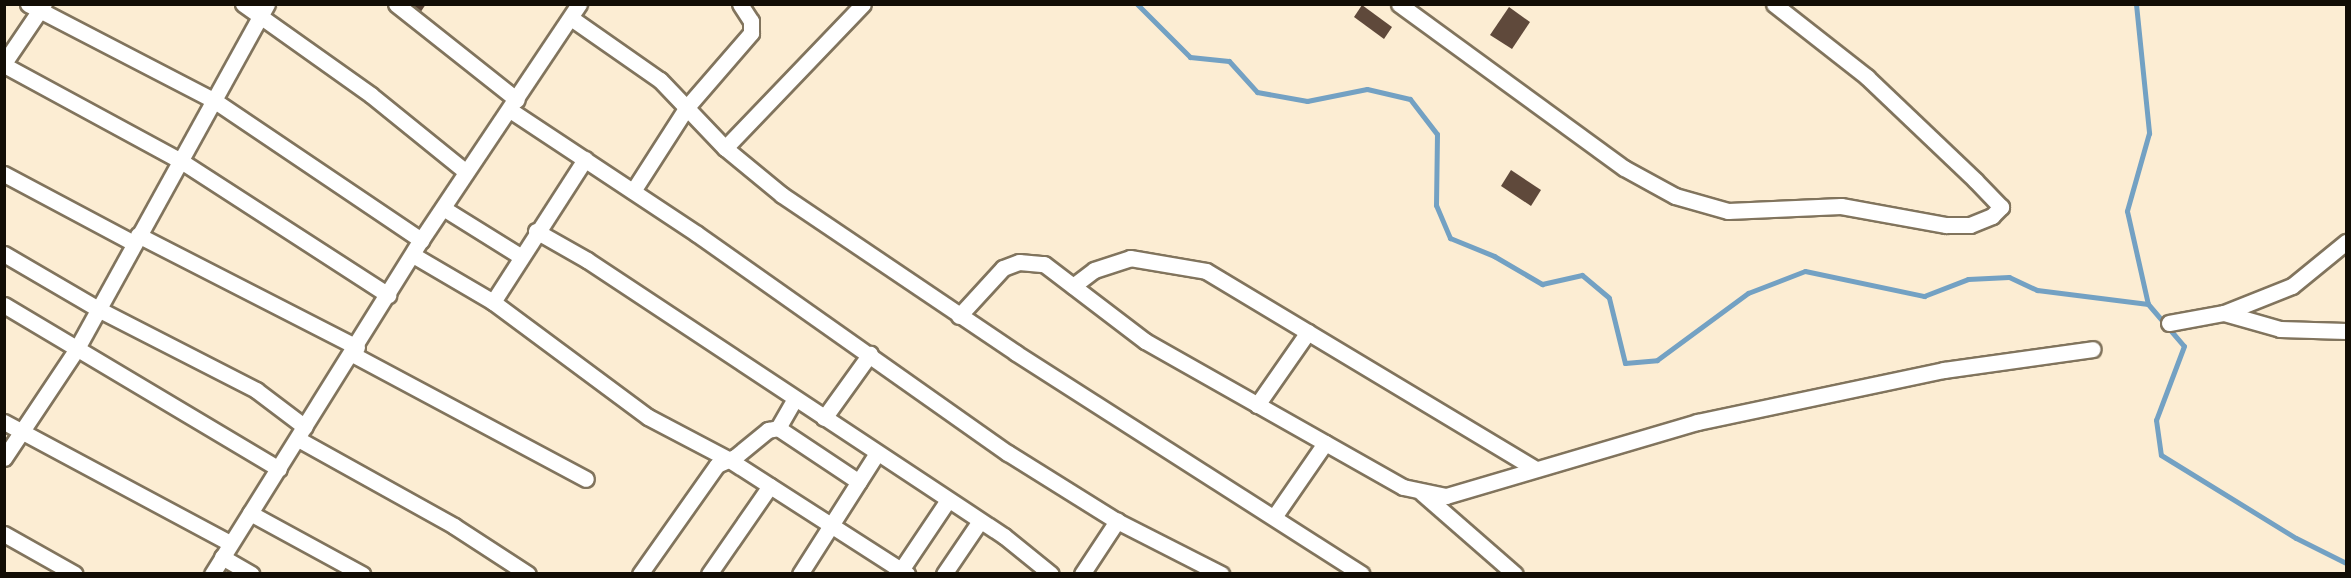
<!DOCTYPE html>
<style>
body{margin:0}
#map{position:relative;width:2351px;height:578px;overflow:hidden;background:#fcedd3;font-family:Raleway,sans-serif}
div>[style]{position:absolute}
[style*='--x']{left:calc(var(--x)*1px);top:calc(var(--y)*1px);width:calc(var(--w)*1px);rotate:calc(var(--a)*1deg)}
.stream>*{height:5px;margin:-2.5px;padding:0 2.5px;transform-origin:2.5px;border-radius:2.5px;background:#73a1c3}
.building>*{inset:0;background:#5f493b}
.roads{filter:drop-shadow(2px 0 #81745d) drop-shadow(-2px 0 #81745d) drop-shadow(0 2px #81745d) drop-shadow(0 -2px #81745d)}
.street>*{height:15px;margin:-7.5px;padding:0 7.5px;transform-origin:7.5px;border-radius:7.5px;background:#fff}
span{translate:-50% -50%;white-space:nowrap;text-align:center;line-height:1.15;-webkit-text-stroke:6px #fff;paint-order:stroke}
.frame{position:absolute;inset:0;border:6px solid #120d05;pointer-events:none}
</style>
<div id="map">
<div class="stream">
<div style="--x:1137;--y:4;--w:75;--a:45"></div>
<div style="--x:1190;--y:57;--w:39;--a:6"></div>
<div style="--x:1229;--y:61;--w:42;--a:47.9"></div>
<div style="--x:1257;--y:92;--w:51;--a:10.2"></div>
<div style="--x:1307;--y:101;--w:61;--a:-11.3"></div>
<div style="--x:1367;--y:89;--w:44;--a:13.1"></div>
<div style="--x:1410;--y:99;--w:44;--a:52.4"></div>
<div style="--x:1437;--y:134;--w:71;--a:90.8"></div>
<div style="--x:1436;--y:205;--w:36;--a:67"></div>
<div style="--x:1450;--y:238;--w:48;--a:22.2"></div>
<div style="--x:1494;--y:256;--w:56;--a:30.3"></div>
<div style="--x:1542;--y:284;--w:41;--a:-12.7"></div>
<div style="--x:1582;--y:275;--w:35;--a:40"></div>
<div style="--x:1609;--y:298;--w:67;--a:76.2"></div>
<div style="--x:1625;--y:363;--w:32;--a:-5"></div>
<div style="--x:1657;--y:360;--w:113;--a:-36.4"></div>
<div style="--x:1748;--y:293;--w:61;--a:-21.1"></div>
<div style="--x:1805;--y:271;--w:122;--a:11.9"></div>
<div style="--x:1924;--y:296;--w:47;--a:-21.1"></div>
<div style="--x:1968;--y:279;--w:41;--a:-2.8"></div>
<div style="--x:2009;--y:277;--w:31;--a:25"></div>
<div style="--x:2037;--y:290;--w:112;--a:7.2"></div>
<div style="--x:2136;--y:4;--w:130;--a:84.2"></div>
<div style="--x:2149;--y:133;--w:81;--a:105.8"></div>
<div style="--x:2127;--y:211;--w:95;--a:77.3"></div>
<div style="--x:2148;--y:304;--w:55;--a:49.4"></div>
<div style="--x:2184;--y:346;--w:79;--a:110.7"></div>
<div style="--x:2156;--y:420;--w:35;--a:82"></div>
<div style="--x:2161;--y:455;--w:158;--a:31.6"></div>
<div style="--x:2296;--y:538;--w:56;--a:26.6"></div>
</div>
<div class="building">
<div style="clip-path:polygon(408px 4px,426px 4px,420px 13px)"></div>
<div style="clip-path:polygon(1362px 5px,1392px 27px,1384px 39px,1354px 17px)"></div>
<div style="clip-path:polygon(1509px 7px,1530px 22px,1512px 49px,1490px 35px)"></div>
<div style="clip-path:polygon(1511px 170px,1541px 190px,1531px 206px,1501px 186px)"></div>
</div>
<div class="roads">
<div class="street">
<div style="--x:28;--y:4;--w:211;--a:27.4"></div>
<div style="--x:215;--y:101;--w:249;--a:34"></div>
<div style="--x:243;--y:4;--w:157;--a:35.4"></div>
<div style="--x:371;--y:95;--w:122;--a:39"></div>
<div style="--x:396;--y:4;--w:154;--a:38.4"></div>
<div style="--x:1399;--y:4;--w:278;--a:36.1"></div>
<div style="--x:1624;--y:168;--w:58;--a:28.8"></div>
<div style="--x:1675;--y:196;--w:55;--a:15.8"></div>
<div style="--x:1728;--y:211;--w:113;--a:-2.5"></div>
<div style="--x:1841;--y:206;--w:107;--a:10.3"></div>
<div style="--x:1946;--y:225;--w:24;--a:0"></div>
<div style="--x:1970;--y:225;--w:24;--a:-22"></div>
<div style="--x:1992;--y:216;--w:13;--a:-45"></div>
<div style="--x:2001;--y:207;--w:37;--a:-134"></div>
<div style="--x:1975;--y:180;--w:149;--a:-136.4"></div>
<div style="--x:1867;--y:77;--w:118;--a:-141.9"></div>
<div style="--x:571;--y:18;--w:108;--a:34.9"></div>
<div style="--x:660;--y:80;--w:94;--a:46.3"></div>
<div style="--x:725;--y:148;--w:74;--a:39.5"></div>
<div style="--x:782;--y:195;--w:282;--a:34"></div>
<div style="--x:1016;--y:353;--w:410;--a:32.6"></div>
<div style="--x:4;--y:63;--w:71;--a:-55.9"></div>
<div style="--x:4;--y:65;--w:201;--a:28.5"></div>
<div style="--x:181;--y:161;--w:247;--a:32.9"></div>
<div style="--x:510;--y:110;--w:224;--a:33.5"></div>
<div style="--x:697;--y:234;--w:380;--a:35.2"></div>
<div style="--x:1008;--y:453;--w:128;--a:32"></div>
<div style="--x:1117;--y:521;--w:117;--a:27"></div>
<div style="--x:725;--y:148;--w:199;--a:-46.2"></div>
<div style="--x:4;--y:174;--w:147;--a:28"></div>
<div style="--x:633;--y:191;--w:100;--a:-57.3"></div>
<div style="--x:687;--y:107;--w:98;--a:-49.1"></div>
<div style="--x:751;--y:33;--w:12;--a:-90"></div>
<div style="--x:751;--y:21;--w:20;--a:-123"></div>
<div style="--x:443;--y:208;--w:91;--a:31.9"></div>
<div style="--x:536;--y:231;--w:59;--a:29.6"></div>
<div style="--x:587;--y:260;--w:500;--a:33.5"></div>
<div style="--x:1004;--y:536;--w:60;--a:39"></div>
<div style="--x:138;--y:235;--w:246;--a:27.1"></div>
<div style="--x:4;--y:254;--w:109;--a:30.3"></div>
<div style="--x:98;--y:309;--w:178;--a:27.1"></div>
<div style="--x:256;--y:390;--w:61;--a:37.1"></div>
<div style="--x:413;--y:255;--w:93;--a:30.4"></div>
<div style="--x:493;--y:302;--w:193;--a:36.6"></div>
<div style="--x:648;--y:417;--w:90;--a:27.7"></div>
<div style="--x:728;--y:459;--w:213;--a:32.7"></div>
<div style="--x:1073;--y:286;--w:26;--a:-37"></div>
<div style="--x:1094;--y:270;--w:38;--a:-18"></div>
<div style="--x:1130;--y:258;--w:77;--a:9.7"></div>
<div style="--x:1206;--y:271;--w:383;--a:31"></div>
<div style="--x:493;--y:302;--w:170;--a:-57.2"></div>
<div style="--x:4;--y:305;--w:320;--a:30.8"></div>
<div style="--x:2224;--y:313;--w:58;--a:15.9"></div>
<div style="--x:2280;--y:329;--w:66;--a:1.7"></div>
<div style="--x:959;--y:316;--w:65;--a:-47.5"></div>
<div style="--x:1003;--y:268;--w:17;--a:-21"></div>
<div style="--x:1019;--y:262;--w:25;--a:5"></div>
<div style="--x:1044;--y:264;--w:127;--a:37.3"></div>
<div style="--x:1145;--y:341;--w:296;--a:29.5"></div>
<div style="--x:1403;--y:487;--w:44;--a:11.8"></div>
<div style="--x:1446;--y:496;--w:262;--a:-16.4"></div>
<div style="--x:1697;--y:422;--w:252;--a:-11.9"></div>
<div style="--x:1944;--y:370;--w:150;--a:-8"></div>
<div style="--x:2169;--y:323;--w:56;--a:-10.3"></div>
<div style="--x:2224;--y:313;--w:73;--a:-21.7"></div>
<div style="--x:2292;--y:286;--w:70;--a:-39.2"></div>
<div style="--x:352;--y:354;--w:265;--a:28.1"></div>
<div style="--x:1257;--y:405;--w:89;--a:-55.1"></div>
<div style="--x:824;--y:418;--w:79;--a:-54.3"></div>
<div style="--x:4;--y:422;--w:256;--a:28.2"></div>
<div style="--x:778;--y:428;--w:97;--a:33.7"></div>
<div style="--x:298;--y:439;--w:179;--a:29.1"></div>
<div style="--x:454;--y:526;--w:88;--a:33"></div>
<div style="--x:4;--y:458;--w:130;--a:-56.3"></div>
<div style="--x:76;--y:350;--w:395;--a:-61.1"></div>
<div style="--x:1422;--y:493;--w:123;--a:41.1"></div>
<div style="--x:250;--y:513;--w:128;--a:28.6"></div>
<div style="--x:1274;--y:517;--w:90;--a:-55.4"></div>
<div style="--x:4;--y:534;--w:81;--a:29.4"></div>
<div style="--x:222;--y:557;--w:34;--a:30"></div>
<div style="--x:901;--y:570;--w:84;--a:-56.1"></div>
<div style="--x:212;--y:574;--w:394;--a:-58"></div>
<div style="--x:421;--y:240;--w:284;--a:-56.2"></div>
<div style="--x:640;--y:574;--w:133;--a:-54.8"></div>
<div style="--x:717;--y:465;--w:20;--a:-24"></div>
<div style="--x:735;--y:457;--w:43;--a:-39.3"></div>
<div style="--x:768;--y:430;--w:10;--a:-11"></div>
<div style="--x:778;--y:428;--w:34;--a:-60"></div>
<div style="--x:709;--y:574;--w:107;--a:-55.3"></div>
<div style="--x:800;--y:574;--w:143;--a:-57.5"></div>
<div style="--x:944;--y:574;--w:64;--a:-55.8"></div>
<div style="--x:1082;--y:574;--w:64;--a:-56.6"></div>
</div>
</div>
<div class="frame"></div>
</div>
